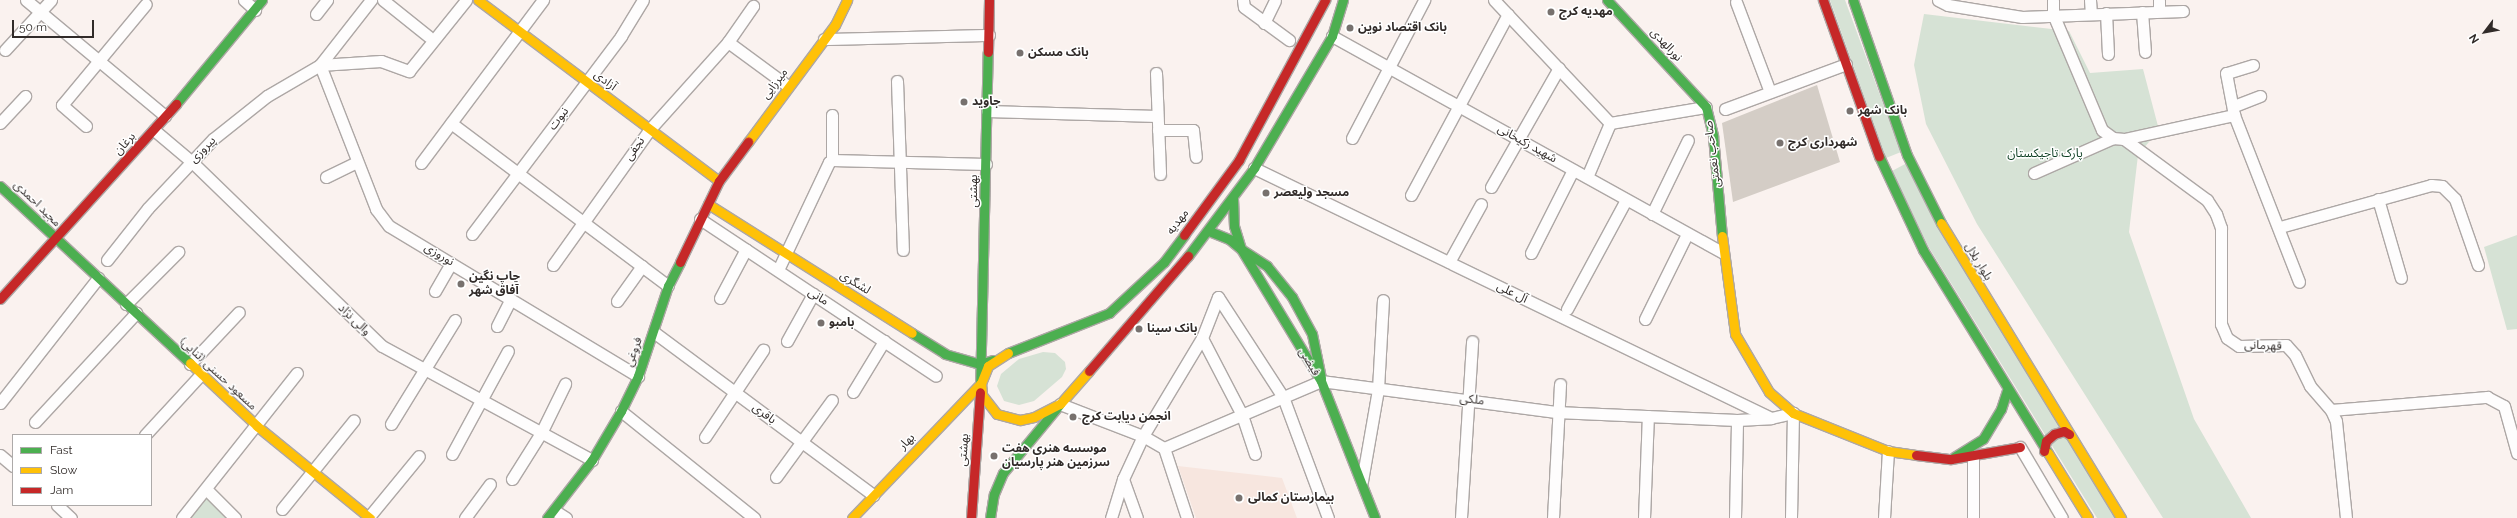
<!DOCTYPE html>
<meta charset="utf-8">
<style>
body{margin:0}
#map{position:relative;width:2517px;height:518px;overflow:hidden;background:#faf2ef;font-family:Raleway,"Noto Sans Arabic",sans-serif}
div>[style]{position:absolute}
[style*='--x']{left:calc(var(--x)*1px);top:calc(var(--y)*1px);width:calc(var(--w)*1px);rotate:calc(var(--a)*1deg)}
.medical>*{inset:0;background:#f7e6df}
.green>*{inset:0;background:#d6e2d5}
.building>*{inset:0;background:#d4cdc6}
.roads{filter:drop-shadow(1px 0 #ada7a5) drop-shadow(-1px 0 #ada7a5) drop-shadow(0 1px #ada7a5) drop-shadow(0 -1px #ada7a5)}
.street>*{height:11px;margin:-5.5px;padding:0 5.5px;transform-origin:5.5px;border-radius:5.5px;background:#fefdfd}
.fast>*{height:9px;margin:-4.5px;padding:0 4.5px;transform-origin:4.5px;border-radius:4.5px;background:#4caf50}
.slow>*{height:9px;margin:-4.5px;padding:0 4.5px;transform-origin:4.5px;border-radius:4.5px;background:#ffc107}
.jam>*{height:9px;margin:-4.5px;padding:0 4.5px;transform-origin:4.5px;border-radius:4.5px;background:#c62828}
.dots>*{width:11px;height:11px;translate:-50% -50%;box-sizing:border-box;border:2px solid #fff;border-radius:50%}
span{translate:-50% -50%;white-space:nowrap;text-align:center;line-height:1.15;-webkit-text-stroke:3px #fff;paint-order:stroke}
.poi-label{font-size:12px;color:#312b29;font-weight:700}
.left{translate:0 -50%;text-align:left}
.street-label{font-size:12px;color:#312b29}
.park-label{font-size:12px;color:#0b3d21}
.legend{position:absolute;left:12px;top:434px;width:140px;height:72px;box-sizing:border-box;background:#fff;border:1px solid #adaaa9;margin:0;padding:5px 7px;list-style:none;font-size:12px;color:#312b29}
.legend li{display:flex;align-items:center;gap:8px;height:20px}
.legend b{width:20px;border:1px solid #adaaa9}
.north{position:absolute;left:2465px;top:12px;width:40px;height:40px;-webkit-text-stroke:3px #fff;paint-order:stroke;rotate:238deg;font-size:11px;font-weight:700;line-height:16px;text-align:center;color:#312b29}
.north::after{content:'';display:block;margin:auto;width:14px;height:18px;background:#312b29;clip-path:polygon(50% 0,100% 100%,50% 72%,0 100%)}
.scale{position:absolute;left:12px;top:20px;width:82px;height:18px;box-sizing:border-box;border:2px solid #312b29;border-top:0;padding-left:5px;font-size:12px;line-height:14px;white-space:nowrap;color:#312b29;-webkit-text-stroke:3px #fff;paint-order:stroke}
</style>
<div id="map">
<div class="medical">
<div style="clip-path:polygon(1178px 466px,1282px 478px,1297px 518px,1196px 518px)"></div>
</div>
<div class="green">
<div style="clip-path:polygon(1830px 0,1845px 0,1901px 152px,1886px 158px)"></div>
<div style="clip-path:polygon(1924px 14px,2069px 31px,2090px 73px,2143px 69px,2159px 130px,2138px 155px,2129px 232px,2194px 419px,2251px 518px,2163px 518px,1977px 224px,1926px 124px,1914px 65px)"></div>
<div style="clip-path:polygon(1907px 163px,2115px 518px,2097px 518px,1928px 246px,1892px 171px)"></div>
<div style="clip-path:polygon(2517px 235px,2517px 329px,2507px 330px,2484px 247px)"></div>
<div style="clip-path:polygon(1043px 352px,1055px 353px,1065px 362px,1066px 369px,1062px 377px,1034px 401px,1019px 405px,1004px 401px,997px 386px,1001px 374px,1019px 359px)"></div>
<div style="clip-path:polygon(207px 496px,228px 518px,189px 518px)"></div>
</div>
<div class="building">
<div style="clip-path:polygon(1817px 85px,1840px 162px,1733px 202px,1722px 123px)"></div>
</div>
<div class="roads">
<div class="street">
<div style="--x:26;--y:0;--w:181;--a:39.8"></div>
<div style="--x:244;--y:0;--w:15;--a:42"></div>
<div style="--x:383;--y:0;--w:58;--a:38.7"></div>
<div style="--x:1243;--y:0;--w:7;--a:82"></div>
<div style="--x:1244;--y:7;--w:56;--a:36.3"></div>
<div style="--x:1494;--y:0;--w:169;--a:46.7"></div>
<div style="--x:1610;--y:123;--w:97;--a:-9.5"></div>
<div style="--x:1938;--y:0;--w:11;--a:27"></div>
<div style="--x:1948;--y:5;--w:75;--a:9.2"></div>
<div style="--x:2022;--y:17;--w:161;--a:-2.1"></div>
<div style="--x:2053;--y:0;--w:14;--a:90"></div>
<div style="--x:2053;--y:14;--w:126;--a:67.1"></div>
<div style="--x:2102;--y:130;--w:14;--a:36"></div>
<div style="--x:2113;--y:138;--w:11;--a:5"></div>
<div style="--x:2124;--y:139;--w:113;--a:-12.3"></div>
<div style="--x:2090;--y:0;--w:13;--a:86"></div>
<div style="--x:2159;--y:0;--w:11;--a:90"></div>
<div style="--x:1736;--y:2;--w:96;--a:69.3"></div>
<div style="--x:2142;--y:12;--w:40;--a:85.7"></div>
<div style="--x:2106;--y:13;--w:41;--a:87.2"></div>
<div style="--x:316;--y:14;--w:18;--a:-52"></div>
<div style="--x:1264;--y:23;--w:25;--a:-64"></div>
<div style="--x:1332;--y:36;--w:447;--a:29"></div>
<div style="--x:824;--y:39;--w:165;--a:-1.4"></div>
<div style="--x:728;--y:42;--w:74;--a:36.3"></div>
<div style="--x:5;--y:50;--w:68;--a:-47.4"></div>
<div style="--x:320;--y:65;--w:155;--a:68.7"></div>
<div style="--x:376;--y:209;--w:21;--a:53"></div>
<div style="--x:389;--y:226;--w:291;--a:31.1"></div>
<div style="--x:320;--y:65;--w:61;--a:-3.8"></div>
<div style="--x:381;--y:61;--w:30;--a:20"></div>
<div style="--x:409;--y:71;--w:91;--a:-51.2"></div>
<div style="--x:2253;--y:65;--w:28;--a:163"></div>
<div style="--x:2226;--y:73;--w:43;--a:79.2"></div>
<div style="--x:2234;--y:115;--w:179;--a:68.7"></div>
<div style="--x:1156;--y:73;--w:101;--a:87.7"></div>
<div style="--x:897;--y:81;--w:169;--a:88"></div>
<div style="--x:2234;--y:106;--w:28;--a:-21"></div>
<div style="--x:1725;--y:109;--w:129;--a:-20.4"></div>
<div style="--x:987;--y:111;--w:170;--a:1.7"></div>
<div style="--x:832;--y:115;--w:45;--a:90"></div>
<div style="--x:0;--y:123;--w:37;--a:-47"></div>
<div style="--x:451;--y:123;--w:271;--a:36.9"></div>
<div style="--x:86;--y:126;--w:32;--a:-139"></div>
<div style="--x:62;--y:105;--w:131;--a:-50.3"></div>
<div style="--x:154;--y:130;--w:50;--a:40.1"></div>
<div style="--x:192;--y:162;--w:264;--a:44.1"></div>
<div style="--x:382;--y:346;--w:239;--a:28.5"></div>
<div style="--x:1158;--y:130;--w:35;--a:0"></div>
<div style="--x:1193;--y:130;--w:27;--a:84"></div>
<div style="--x:1352;--y:138;--w:156;--a:-62.4"></div>
<div style="--x:2124;--y:139;--w:103;--a:36.3"></div>
<div style="--x:2207;--y:200;--w:17;--a:57"></div>
<div style="--x:2216;--y:214;--w:15;--a:70"></div>
<div style="--x:2221;--y:228;--w:96;--a:90"></div>
<div style="--x:2221;--y:324;--w:15;--a:67"></div>
<div style="--x:2227;--y:338;--w:14;--a:34"></div>
<div style="--x:2239;--y:346;--w:47;--a:-1.2"></div>
<div style="--x:2286;--y:345;--w:13;--a:48"></div>
<div style="--x:2295;--y:355;--w:34;--a:64"></div>
<div style="--x:2310;--y:386;--w:32;--a:49"></div>
<div style="--x:2331;--y:410;--w:12;--a:66"></div>
<div style="--x:2336;--y:421;--w:98;--a:84.1"></div>
<div style="--x:421;--y:163;--w:204;--a:-53.2"></div>
<div style="--x:1254;--y:168;--w:572;--a:25.8"></div>
<div style="--x:2034;--y:173;--w:86;--a:-23.9"></div>
<div style="--x:326;--y:177;--w:34;--a:-26"></div>
<div style="--x:1587;--y:177;--w:59;--a:-66.9"></div>
<div style="--x:1491;--y:187;--w:137;--a:-60.3"></div>
<div style="--x:1411;--y:195;--w:205;--a:-61.8"></div>
<div style="--x:2378;--y:199;--w:82;--a:73.8"></div>
<div style="--x:1652;--y:214;--w:82;--a:-64.1"></div>
<div style="--x:700;--y:219;--w:283;--a:33.6"></div>
<div style="--x:2280;--y:227;--w:157;--a:-15.5"></div>
<div style="--x:2431;--y:185;--w:11;--a:5"></div>
<div style="--x:2442;--y:186;--w:18;--a:45"></div>
<div style="--x:2455;--y:199;--w:70;--a:70.8"></div>
<div style="--x:472;--y:234;--w:248;--a:-53"></div>
<div style="--x:621;--y:36;--w:42;--a:-58.6"></div>
<div style="--x:1531;--y:253;--w:93;--a:-63.2"></div>
<div style="--x:107;--y:260;--w:66;--a:-51.7"></div>
<div style="--x:148;--y:208;--w:95;--a:-46.7"></div>
<div style="--x:213;--y:139;--w:69;--a:-38.5"></div>
<div style="--x:267;--y:96;--w:61;--a:-30.3"></div>
<div style="--x:320;--y:65;--w:83;--a:-51.9"></div>
<div style="--x:1449;--y:262;--w:66;--a:-61.1"></div>
<div style="--x:553;--y:265;--w:167;--a:-54.5"></div>
<div style="--x:650;--y:129;--w:117;--a:-48.1"></div>
<div style="--x:728;--y:42;--w:44;--a:-55.2"></div>
<div style="--x:778;--y:270;--w:119;--a:-64.7"></div>
<div style="--x:829;--y:162;--w:4;--a:-34"></div>
<div style="--x:832;--y:160;--w:154;--a:1.5"></div>
<div style="--x:435;--y:291;--w:32;--a:-60"></div>
<div style="--x:1218;--y:297;--w:119;--a:57"></div>
<div style="--x:1283;--y:397;--w:129;--a:69.6"></div>
<div style="--x:720;--y:298;--w:55;--a:-62"></div>
<div style="--x:617;--y:301;--w:43;--a:-54.5"></div>
<div style="--x:126;--y:304;--w:74;--a:-45"></div>
<div style="--x:1567;--y:309;--w:124;--a:-61.6"></div>
<div style="--x:1645;--y:319;--w:95;--a:-63.7"></div>
<div style="--x:497;--y:326;--w:30;--a:-63"></div>
<div style="--x:655;--y:333;--w:272;--a:36.6"></div>
<div style="--x:1202;--y:338;--w:87;--a:62.5"></div>
<div style="--x:1242;--y:415;--w:41;--a:71.6"></div>
<div style="--x:787;--y:341;--w:54;--a:-61"></div>
<div style="--x:190;--y:364;--w:71;--a:-46.7"></div>
<div style="--x:853;--y:392;--w:60;--a:-58.7"></div>
<div style="--x:0;--y:403;--w:159;--a:-51.9"></div>
<div style="--x:1060;--y:404;--w:89;--a:21.1"></div>
<div style="--x:1143;--y:436;--w:24;--a:30"></div>
<div style="--x:2331;--y:410;--w:157;--a:-4.8"></div>
<div style="--x:2487;--y:397;--w:19;--a:28"></div>
<div style="--x:2504;--y:406;--w:49;--a:74.5"></div>
<div style="--x:621;--y:411;--w:171;--a:38.8"></div>
<div style="--x:35;--y:422;--w:149;--a:-47.2"></div>
<div style="--x:391;--y:424;--w:122;--a:-58.4"></div>
<div style="--x:145;--y:435;--w:83;--a:-47.4"></div>
<div style="--x:705;--y:437;--w:105;--a:-56.3"></div>
<div style="--x:2020;--y:447;--w:82;--a:59.4"></div>
<div style="--x:1164;--y:448;--w:171;--a:-23.1"></div>
<div style="--x:1321;--y:381;--w:237;--a:7.5"></div>
<div style="--x:1556;--y:412;--w:181;--a:2.5"></div>
<div style="--x:1737;--y:420;--w:34;--a:-3"></div>
<div style="--x:1771;--y:418;--w:23;--a:-13"></div>
<div style="--x:1793;--y:413;--w:105;--a:91.1"></div>
<div style="--x:1164;--y:448;--w:74;--a:71.8"></div>
<div style="--x:452;--y:454;--w:117;--a:-61.5"></div>
<div style="--x:0;--y:455;--w:17;--a:40"></div>
<div style="--x:776;--y:477;--w:95;--a:-54"></div>
<div style="--x:512;--y:479;--w:54;--a:-57.8"></div>
<div style="--x:541;--y:433;--w:55;--a:-63.9"></div>
<div style="--x:1123;--y:479;--w:41;--a:70.3"></div>
<div style="--x:1362;--y:481;--w:93;--a:-80.1"></div>
<div style="--x:1378;--y:389;--w:89;--a:-86.8"></div>
<div style="--x:206;--y:489;--w:41;--a:45"></div>
<div style="--x:57;--y:505;--w:19;--a:43"></div>
<div style="--x:282;--y:509;--w:114;--a:-51"></div>
<div style="--x:555;--y:511;--w:13;--a:32"></div>
<div style="--x:182;--y:518;--w:185;--a:-51.6"></div>
<div style="--x:368;--y:518;--w:80;--a:-50.6"></div>
<div style="--x:465;--y:518;--w:42;--a:-53.7"></div>
<div style="--x:1111;--y:518;--w:41;--a:-72.9"></div>
<div style="--x:1123;--y:479;--w:47;--a:-65.1"></div>
<div style="--x:1143;--y:436;--w:114;--a:-59"></div>
<div style="--x:1202;--y:338;--w:44;--a:-68.7"></div>
<div style="--x:1461;--y:518;--w:177;--a:-86.4"></div>
<div style="--x:1553;--y:518;--w:134;--a:-87"></div>
<div style="--x:1644;--y:518;--w:102;--a:-87.8"></div>
<div style="--x:1735;--y:518;--w:98;--a:-88.8"></div>
<div style="--x:1884;--y:518;--w:67;--a:-86.6"></div>
<div style="--x:1973;--y:518;--w:61;--a:-90"></div>
</div>
<div class="fast">
<div style="--x:1607;--y:0;--w:146;--a:47.2"></div>
<div style="--x:1706;--y:107;--w:30;--a:76"></div>
<div style="--x:1713;--y:136;--w:100;--a:84.9"></div>
<div style="--x:1853;--y:0;--w:164;--a:70.8"></div>
<div style="--x:1907;--y:155;--w:76;--a:63.4"></div>
<div style="--x:176;--y:104;--w:135;--a:-50.4"></div>
<div style="--x:1879;--y:156;--w:104;--a:64.9"></div>
<div style="--x:1923;--y:250;--w:238;--a:58.4"></div>
<div style="--x:0;--y:186;--w:260;--a:43"></div>
<div style="--x:1233;--y:198;--w:28;--a:88"></div>
<div style="--x:1234;--y:226;--w:24;--a:73"></div>
<div style="--x:1241;--y:249;--w:31;--a:33"></div>
<div style="--x:1267;--y:266;--w:40;--a:51"></div>
<div style="--x:1292;--y:297;--w:42;--a:61.6"></div>
<div style="--x:1312;--y:334;--w:45;--a:78.4"></div>
<div style="--x:1209;--y:231;--w:22;--a:22"></div>
<div style="--x:1229;--y:239;--w:16;--a:40"></div>
<div style="--x:1241;--y:249;--w:154;--a:58.8"></div>
<div style="--x:1321;--y:381;--w:147;--a:68.5"></div>
<div style="--x:1188;--y:256;--w:110;--a:-53.1"></div>
<div style="--x:1254;--y:168;--w:153;--a:-59.4"></div>
<div style="--x:1332;--y:36;--w:38;--a:-73"></div>
<div style="--x:912;--y:333;--w:39;--a:32"></div>
<div style="--x:945;--y:354;--w:36;--a:16"></div>
<div style="--x:980;--y:364;--w:14;--a:-17"></div>
<div style="--x:1008;--y:353;--w:109;--a:-21.6"></div>
<div style="--x:1109;--y:313;--w:75;--a:-42.8"></div>
<div style="--x:1164;--y:262;--w:34;--a:-53"></div>
<div style="--x:980;--y:392;--w:340;--a:-88.7"></div>
<div style="--x:1954;--y:457;--w:34;--a:-32"></div>
<div style="--x:1983;--y:439;--w:35;--a:-59"></div>
<div style="--x:2001;--y:409;--w:19;--a:-72"></div>
<div style="--x:547;--y:518;--w:73;--a:-52.2"></div>
<div style="--x:592;--y:460;--w:57;--a:-59.4"></div>
<div style="--x:621;--y:411;--w:39;--a:-64"></div>
<div style="--x:638;--y:376;--w:95;--a:-71.6"></div>
<div style="--x:668;--y:286;--w:27;--a:-63"></div>
<div style="--x:990;--y:518;--w:24;--a:-81"></div>
<div style="--x:994;--y:494;--w:23;--a:-67"></div>
<div style="--x:1003;--y:473;--w:89;--a:-50.4"></div>
</div>
<div class="slow">
<div style="--x:478;--y:0;--w:301;--a:36.9"></div>
<div style="--x:748;--y:142;--w:146;--a:-53.4"></div>
<div style="--x:835;--y:25;--w:28;--a:-64"></div>
<div style="--x:708;--y:204;--w:241;--a:32.3"></div>
<div style="--x:1941;--y:223;--w:346;--a:58.6"></div>
<div style="--x:1722;--y:236;--w:99;--a:82.4"></div>
<div style="--x:1735;--y:334;--w:67;--a:59.6"></div>
<div style="--x:1769;--y:392;--w:32;--a:41"></div>
<div style="--x:1793;--y:413;--w:102;--a:21.8"></div>
<div style="--x:1888;--y:451;--w:28;--a:8"></div>
<div style="--x:1008;--y:353;--w:24;--a:147"></div>
<div style="--x:988;--y:366;--w:18;--a:112"></div>
<div style="--x:981;--y:383;--w:12;--a:85"></div>
<div style="--x:982;--y:395;--w:24;--a:52"></div>
<div style="--x:997;--y:414;--w:24;--a:15"></div>
<div style="--x:1020;--y:420;--w:14;--a:-12"></div>
<div style="--x:1034;--y:417;--w:29;--a:-27"></div>
<div style="--x:1060;--y:404;--w:44;--a:-48.7"></div>
<div style="--x:190;--y:363;--w:92;--a:43.2"></div>
<div style="--x:257;--y:426;--w:146;--a:39.2"></div>
<div style="--x:2048;--y:453;--w:76;--a:58.4"></div>
<div style="--x:852;--y:518;--w:187;--a:-46.3"></div>
</div>
<div class="jam">
<div style="--x:1823;--y:0;--w:166;--a:70.3"></div>
<div style="--x:988;--y:52;--w:52;--a:-88.9"></div>
<div style="--x:1184;--y:235;--w:93;--a:-53.7"></div>
<div style="--x:1239;--y:160;--w:182;--a:-61.7"></div>
<div style="--x:680;--y:262;--w:90;--a:-64.3"></div>
<div style="--x:719;--y:181;--w:49;--a:-53.4"></div>
<div style="--x:0;--y:299;--w:263;--a:-47.9"></div>
<div style="--x:1089;--y:371;--w:152;--a:-49.3"></div>
<div style="--x:2044;--y:451;--w:10;--a:-79"></div>
<div style="--x:2046;--y:441;--w:11;--a:-41"></div>
<div style="--x:2054;--y:434;--w:10;--a:-17"></div>
<div style="--x:2064;--y:431;--w:6;--a:31"></div>
<div style="--x:1916;--y:455;--w:35;--a:7"></div>
<div style="--x:1951;--y:459;--w:70;--a:-9.9"></div>
<div style="--x:971;--y:518;--w:126;--a:-85.9"></div>
</div>
</div>
<div class="dots">
<div style="left:1551px;top:12px;background:#77716e"></div>
<div style="left:1350px;top:28px;background:#77716e"></div>
<div style="left:1020px;top:53px;background:#77716e"></div>
<div style="left:964px;top:102px;background:#77716e"></div>
<div style="left:1850px;top:111px;background:#77716e"></div>
<div style="left:1780px;top:143px;background:#77716e"></div>
<div style="left:1266px;top:193px;background:#77716e"></div>
<div style="left:461px;top:284px;background:#77716e"></div>
<div style="left:821px;top:323px;background:#77716e"></div>
<div style="left:1139px;top:329px;background:#77716e"></div>
<div style="left:1073px;top:417px;background:#77716e"></div>
<div style="left:994px;top:456px;background:#77716e"></div>
<div style="left:1239px;top:498px;background:#77716e"></div>
</div>
<div class="poi-label">
<span class="left" style="left:1559px;top:12px">مهدیه کرج</span>
<span class="left" style="left:1358px;top:28px">بانک اقتصاد نوین</span>
<span class="left" style="left:1028px;top:53px">بانک مسکن</span>
<span class="left" style="left:972px;top:102px">جاوید</span>
<span class="left" style="left:1858px;top:111px">بانک شهر</span>
<span class="left" style="left:1788px;top:143px">شهرداری کرج</span>
<span class="left" style="left:1274px;top:193px">مسجد ولیعصر</span>
<span class="left" style="left:469px;top:284px">چاپ نگین<br>آفاق شهر</span>
<span class="left" style="left:829px;top:323px">بامبو</span>
<span class="left" style="left:1147px;top:329px">بانک سینا</span>
<span class="left" style="left:1082px;top:417px">انجمن دیابت کرج</span>
<span class="left" style="left:1002px;top:456px">موسسه هنری هفت<br>سرزمین هنر پارسیان</span>
<span class="left" style="left:1248px;top:498px">بیمارستان کمالی</span>
</div>
<div class="street-label">
<span style="left:1666px;top:45px;rotate:47deg">نورالهدی</span>
<span style="left:605px;top:81px;rotate:37deg">آزادی</span>
<span style="left:775px;top:84px;rotate:-53deg">میرزایی</span>
<span style="left:559px;top:119px;rotate:-53deg">نبوت</span>
<span style="left:125px;top:144px;rotate:-48deg">برغان</span>
<span style="left:1527px;top:144px;rotate:29deg">شهید زکیخانی</span>
<span style="left:635px;top:149px;rotate:-55deg">نجفی</span>
<span style="left:203px;top:150px;rotate:-46deg">پیروزی</span>
<span style="left:1713px;top:154px;rotate:-97deg">صاحب نعمتی</span>
<span style="left:974px;top:191px;rotate:-90deg">بهشتی</span>
<span style="left:37px;top:204px;rotate:44deg">مجید احمدی</span>
<span style="left:1178px;top:222px;rotate:-53deg">مهدیه</span>
<span style="left:439px;top:255px;rotate:31deg">نوروزی</span>
<span style="left:1978px;top:262px;rotate:58deg">بلوار بلال</span>
<span style="left:855px;top:283px;rotate:32deg">لشگری</span>
<span style="left:1512px;top:293px;rotate:26deg">آل علی</span>
<span style="left:818px;top:297px;rotate:33deg">مانی</span>
<span style="left:354px;top:320px;rotate:44deg">والی نژاد</span>
<span style="left:2263px;top:346px;rotate:2deg">قهرمانی</span>
<span style="left:634px;top:352px;rotate:-70deg">فروغی</span>
<span style="left:1309px;top:362px;rotate:59deg">فیضی</span>
<span style="left:218px;top:374px;rotate:43deg">مسعود حسنی (ثنایی)</span>
<span style="left:1472px;top:400px;rotate:7deg">ملکی</span>
<span style="left:764px;top:414px;rotate:37deg">باقری</span>
<span style="left:907px;top:442px;rotate:-46deg">بهار</span>
<span style="left:964px;top:450px;rotate:-86deg">بهشتى</span>
</div>
<div class="park-label">
<span style="left:2045px;top:154px">پارک تاجیکستان</span>
</div>
<ul class="legend">
<li><b style="height:5px;background:#4caf50"></b>Fast</li>
<li><b style="height:5px;background:#ffc107"></b>Slow</li>
<li><b style="height:5px;background:#c62828"></b>Jam</li>
</ul>
<div class="north">N</div>
<div class="scale">50 m</div>
</div>
